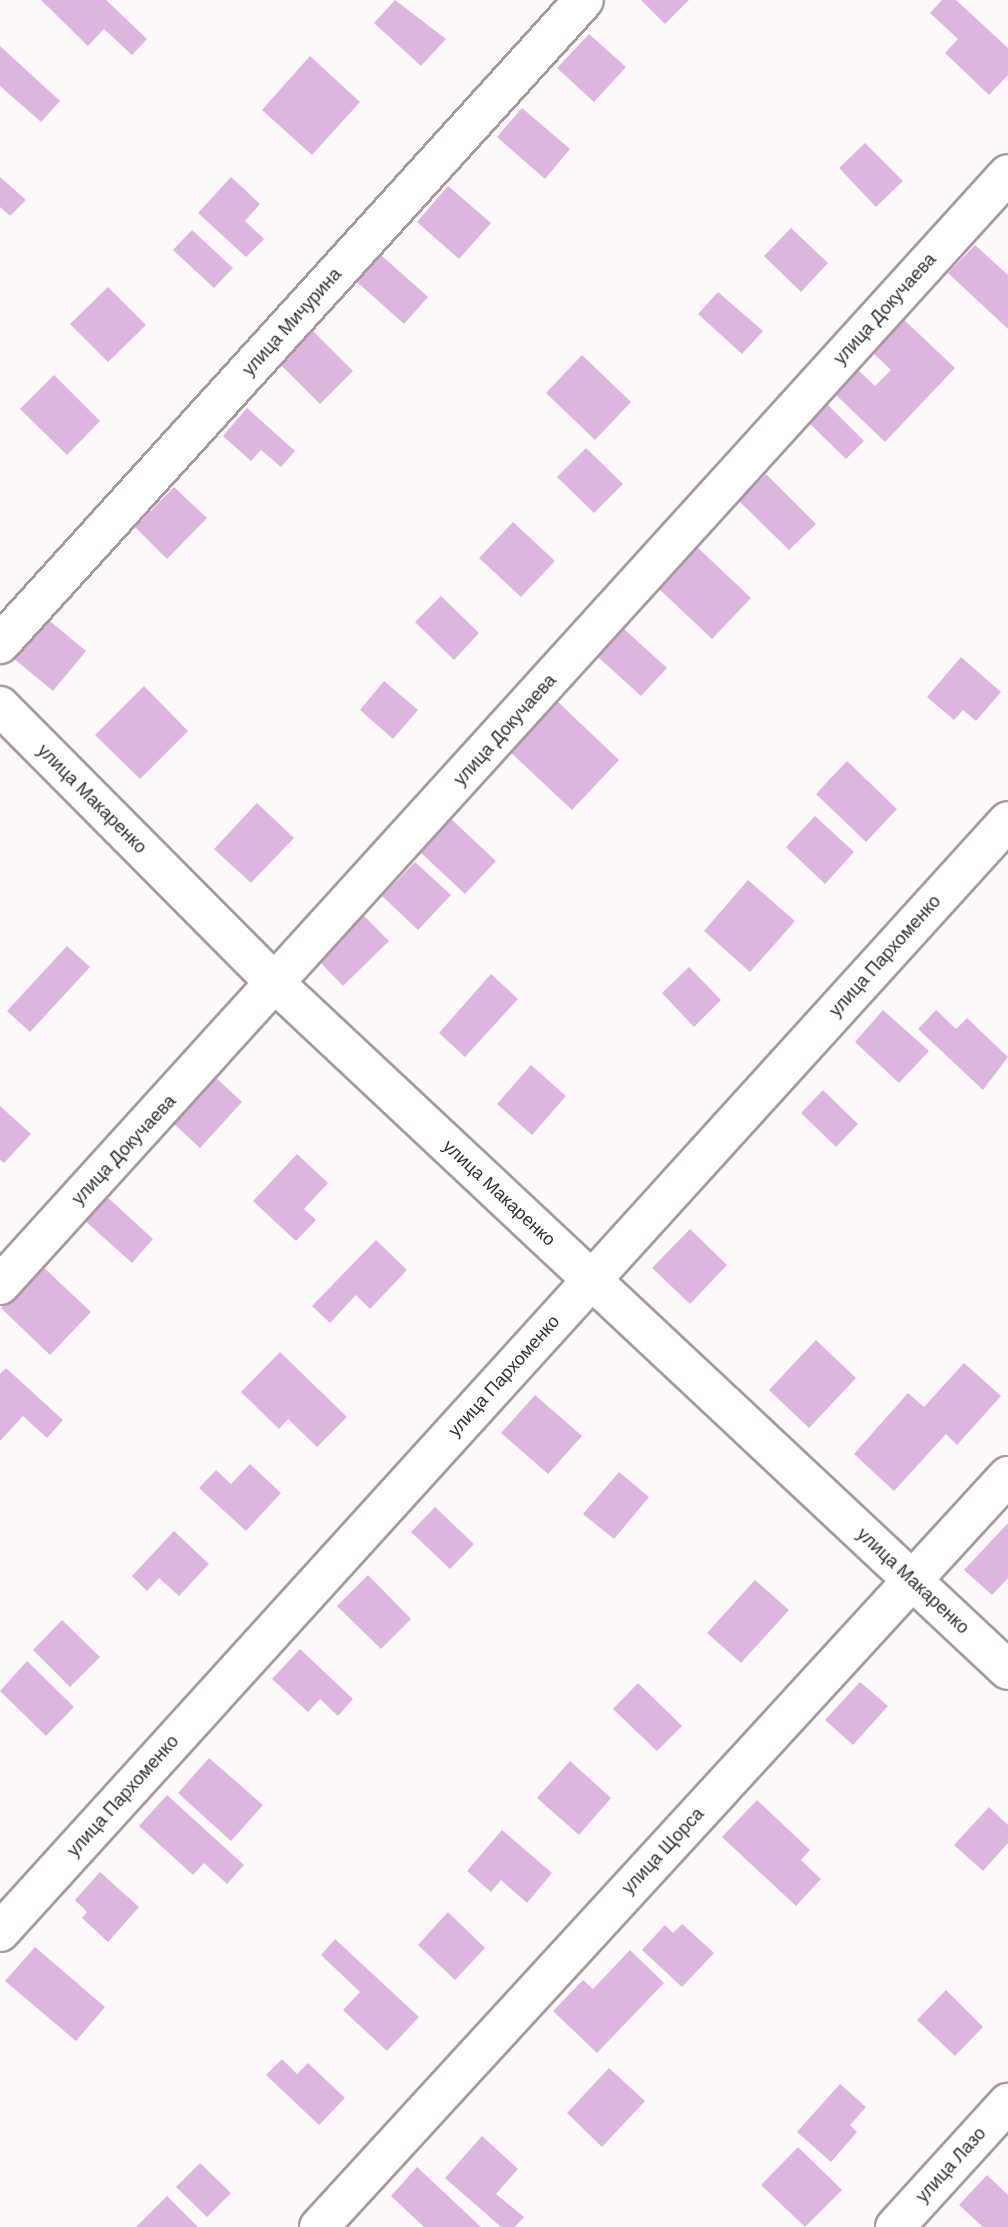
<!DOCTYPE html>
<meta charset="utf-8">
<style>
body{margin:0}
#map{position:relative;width:1008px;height:2227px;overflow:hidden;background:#fdf9fb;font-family:"DM Sans",sans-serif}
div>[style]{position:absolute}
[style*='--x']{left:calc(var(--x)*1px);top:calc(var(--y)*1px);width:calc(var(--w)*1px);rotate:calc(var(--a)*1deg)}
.building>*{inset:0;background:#ddb6df}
.roads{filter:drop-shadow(2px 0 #a9999f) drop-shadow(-2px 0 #a9999f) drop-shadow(0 2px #a9999f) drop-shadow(0 -2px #a9999f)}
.minor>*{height:38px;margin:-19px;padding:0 19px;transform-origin:19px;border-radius:19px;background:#fff}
span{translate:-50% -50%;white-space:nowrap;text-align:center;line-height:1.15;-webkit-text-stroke:6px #fff;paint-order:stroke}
.street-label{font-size:18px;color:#352e31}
</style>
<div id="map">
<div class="building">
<div style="clip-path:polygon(41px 0,106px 0,147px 39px,132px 55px,104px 29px,88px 46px)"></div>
<div style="clip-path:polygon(395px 0,446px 39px,421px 66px,374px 23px)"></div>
<div style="clip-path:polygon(641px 0,689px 0,665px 24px)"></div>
<div style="clip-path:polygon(942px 0,956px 0,1008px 48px,1008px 75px,989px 95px,945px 53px,958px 39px,930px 13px)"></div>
<div style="clip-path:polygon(589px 34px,626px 67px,594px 102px,557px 68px)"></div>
<div style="clip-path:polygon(0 46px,60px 101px,41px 122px,0 86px)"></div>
<div style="clip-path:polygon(310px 56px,360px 102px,312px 155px,262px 110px)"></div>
<div style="clip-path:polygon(522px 108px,570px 149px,545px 179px,497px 137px)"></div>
<div style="clip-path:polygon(865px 143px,903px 181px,876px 207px,839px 168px)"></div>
<div style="clip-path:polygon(0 177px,26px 200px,10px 216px,0 207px)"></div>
<div style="clip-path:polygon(231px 177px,260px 204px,245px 221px,264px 239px,246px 257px,198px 213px)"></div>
<div style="clip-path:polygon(448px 186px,491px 223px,459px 259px,417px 222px)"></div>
<div style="clip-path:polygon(791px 228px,828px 263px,801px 292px,764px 256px)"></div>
<div style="clip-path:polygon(192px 230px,233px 268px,214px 288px,173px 250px)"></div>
<div style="clip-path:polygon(975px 245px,1008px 275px,1008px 329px,948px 273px)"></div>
<div style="clip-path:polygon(381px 255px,428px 297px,404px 324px,357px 282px)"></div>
<div style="clip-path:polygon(108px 287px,146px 325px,108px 362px,70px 324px)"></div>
<div style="clip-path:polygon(718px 292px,763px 331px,742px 354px,698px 314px)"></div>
<div style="clip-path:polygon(900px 316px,955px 368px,885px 442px,834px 393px,857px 369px,875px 386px,891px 370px,869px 349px)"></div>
<div style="clip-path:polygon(311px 329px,353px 371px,320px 404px,278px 362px)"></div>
<div style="clip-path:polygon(582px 355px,631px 402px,595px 440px,546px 393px)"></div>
<div style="clip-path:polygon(54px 375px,100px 421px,67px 455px,20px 409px)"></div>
<div style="clip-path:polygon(827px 404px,864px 441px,846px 459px,808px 422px)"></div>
<div style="clip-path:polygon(247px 408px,295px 451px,281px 467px,261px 450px,251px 461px,223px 436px)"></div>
<div style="clip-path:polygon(586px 448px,623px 484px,594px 513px,557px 477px)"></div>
<div style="clip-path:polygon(766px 474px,816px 524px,789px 550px,739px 501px)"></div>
<div style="clip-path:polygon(174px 487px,207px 518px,167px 559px,135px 527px)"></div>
<div style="clip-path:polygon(513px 522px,555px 561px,521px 597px,479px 558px)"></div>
<div style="clip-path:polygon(696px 546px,751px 598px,712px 639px,657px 587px)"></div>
<div style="clip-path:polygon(441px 596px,479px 633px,454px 660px,415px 622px)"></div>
<div style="clip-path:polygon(46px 618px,86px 651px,53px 691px,13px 658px)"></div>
<div style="clip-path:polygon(624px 629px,667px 668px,641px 696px,598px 657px)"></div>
<div style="clip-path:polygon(961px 657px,1001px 692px,976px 721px,963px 710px,954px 720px,927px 697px)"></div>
<div style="clip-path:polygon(384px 681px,418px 710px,393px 739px,360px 710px)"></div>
<div style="clip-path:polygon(144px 686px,188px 731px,140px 779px,95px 735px)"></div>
<div style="clip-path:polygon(555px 699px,619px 760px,572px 810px,507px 749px)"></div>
<div style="clip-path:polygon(847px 761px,897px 809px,866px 842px,816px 794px)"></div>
<div style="clip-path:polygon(257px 803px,294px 838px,251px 883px,214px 849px)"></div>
<div style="clip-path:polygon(815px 816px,854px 852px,825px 884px,786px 847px)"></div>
<div style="clip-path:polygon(450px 818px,496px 861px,465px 894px,419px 851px)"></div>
<div style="clip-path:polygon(415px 862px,451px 895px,418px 930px,382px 896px)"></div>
<div style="clip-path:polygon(748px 880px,795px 921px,750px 972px,704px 931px)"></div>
<div style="clip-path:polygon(363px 915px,389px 941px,343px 986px,318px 960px)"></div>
<div style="clip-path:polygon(67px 946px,90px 967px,30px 1032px,7px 1011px)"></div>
<div style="clip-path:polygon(689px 967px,721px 1000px,694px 1027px,662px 993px)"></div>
<div style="clip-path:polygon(491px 974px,518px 999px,465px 1057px,439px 1033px)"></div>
<div style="clip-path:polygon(883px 1010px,929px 1051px,899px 1083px,855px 1042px)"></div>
<div style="clip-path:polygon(936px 1010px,956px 1029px,967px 1018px,1008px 1057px,983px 1090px,918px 1029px)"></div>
<div style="clip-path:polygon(531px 1065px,566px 1096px,532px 1135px,497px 1104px)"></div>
<div style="clip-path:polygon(213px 1075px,242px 1102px,200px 1148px,170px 1120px)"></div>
<div style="clip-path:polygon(823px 1090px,858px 1124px,836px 1147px,801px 1113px)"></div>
<div style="clip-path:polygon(0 1106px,31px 1134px,4px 1163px,0 1160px)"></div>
<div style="clip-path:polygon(297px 1154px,328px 1183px,304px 1209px,316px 1220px,296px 1241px,253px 1201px)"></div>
<div style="clip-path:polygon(105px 1195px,153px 1239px,132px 1263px,83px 1219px)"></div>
<div style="clip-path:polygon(690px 1229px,727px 1265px,690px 1304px,652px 1268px)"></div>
<div style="clip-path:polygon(376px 1240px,407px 1270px,370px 1309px,356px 1295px,330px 1323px,312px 1306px)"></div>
<div style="clip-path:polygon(41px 1265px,91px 1312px,50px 1355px,1px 1308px)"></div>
<div style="clip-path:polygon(816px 1340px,856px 1378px,809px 1428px,769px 1390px)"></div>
<div style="clip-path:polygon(280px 1352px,347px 1417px,317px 1447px,288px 1419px,279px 1429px,241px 1392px)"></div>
<div style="clip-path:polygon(964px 1363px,1001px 1396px,957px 1445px,946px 1434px,894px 1491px,854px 1454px,908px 1393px,924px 1407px)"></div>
<div style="clip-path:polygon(6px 1368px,63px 1420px,47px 1438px,23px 1416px,0 1441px,0 1374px)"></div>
<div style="clip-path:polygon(535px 1395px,582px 1436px,548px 1474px,501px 1433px)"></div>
<div style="clip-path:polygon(250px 1464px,281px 1493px,246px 1531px,199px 1488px,216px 1470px,231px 1484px)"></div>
<div style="clip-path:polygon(619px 1472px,649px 1497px,614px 1539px,583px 1514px)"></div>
<div style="clip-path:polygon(435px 1507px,474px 1544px,450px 1569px,411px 1532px)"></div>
<div style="clip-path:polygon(1008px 1523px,1008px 1578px,992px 1595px,964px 1570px)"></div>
<div style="clip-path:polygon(174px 1531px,209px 1564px,179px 1596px,159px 1578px,147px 1591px,132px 1576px)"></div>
<div style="clip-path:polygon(368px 1575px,411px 1619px,381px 1649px,337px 1606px)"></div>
<div style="clip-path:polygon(755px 1580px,789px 1610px,741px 1663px,707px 1633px)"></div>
<div style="clip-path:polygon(62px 1620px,100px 1657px,70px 1687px,33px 1650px)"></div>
<div style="clip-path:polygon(300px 1649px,353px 1699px,338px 1716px,320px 1699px,308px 1712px,272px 1679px)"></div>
<div style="clip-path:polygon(27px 1661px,74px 1707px,46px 1736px,0 1691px)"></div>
<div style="clip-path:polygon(860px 1682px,888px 1706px,853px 1745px,825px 1720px)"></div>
<div style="clip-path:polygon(638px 1683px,682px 1726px,657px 1751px,613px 1709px)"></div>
<div style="clip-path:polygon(209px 1758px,263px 1805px,231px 1841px,178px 1793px)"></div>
<div style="clip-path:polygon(570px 1761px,611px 1798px,579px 1835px,537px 1798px)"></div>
<div style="clip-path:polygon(167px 1795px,244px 1865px,227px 1884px,204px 1863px,193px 1875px,139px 1826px)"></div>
<div style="clip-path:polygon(757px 1800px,810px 1850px,801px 1860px,821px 1879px,796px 1906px,722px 1837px)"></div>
<div style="clip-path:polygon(989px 1807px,1008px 1825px,1008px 1843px,983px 1871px,954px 1845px)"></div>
<div style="clip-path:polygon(502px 1830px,552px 1873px,527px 1903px,501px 1880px,491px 1892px,467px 1871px)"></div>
<div style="clip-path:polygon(100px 1872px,139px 1907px,108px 1942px,82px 1918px,87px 1912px,75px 1900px)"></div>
<div style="clip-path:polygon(448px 1912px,485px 1948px,455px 1980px,418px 1945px)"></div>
<div style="clip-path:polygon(682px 1924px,714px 1953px,682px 1987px,642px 1950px,665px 1925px,673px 1933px)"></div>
<div style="clip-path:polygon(335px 1939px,419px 2017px,387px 2051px,343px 2010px,360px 1992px,321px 1955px)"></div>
<div style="clip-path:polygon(35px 1947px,105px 2007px,76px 2041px,5px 1981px)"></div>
<div style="clip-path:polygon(630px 1950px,664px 1983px,597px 2053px,553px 2011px,583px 1980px,593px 1989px)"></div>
<div style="clip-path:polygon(946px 1990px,983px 2027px,955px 2056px,917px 2020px)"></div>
<div style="clip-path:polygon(282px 2059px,297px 2074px,308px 2063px,345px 2098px,319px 2125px,266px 2075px)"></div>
<div style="clip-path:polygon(609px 2068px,645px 2101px,602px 2147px,567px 2113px)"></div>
<div style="clip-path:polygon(840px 2084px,866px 2107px,850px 2125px,857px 2132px,831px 2162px,797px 2132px)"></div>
<div style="clip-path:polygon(482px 2136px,518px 2169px,496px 2194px,524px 2217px,515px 2227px,501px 2227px,445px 2178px)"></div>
<div style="clip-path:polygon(798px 2147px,842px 2190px,805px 2227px,761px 2185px)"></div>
<div style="clip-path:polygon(200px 2163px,231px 2193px,207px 2217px,176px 2187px)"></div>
<div style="clip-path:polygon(417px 2167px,481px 2227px,424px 2227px,391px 2196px)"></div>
<div style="clip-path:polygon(987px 2175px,1008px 2195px,1008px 2227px,983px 2227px,959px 2205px)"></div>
<div style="clip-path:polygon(167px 2196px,198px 2227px,136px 2227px)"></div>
</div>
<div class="roads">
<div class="minor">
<div style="--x:0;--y:644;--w:869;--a:-47.8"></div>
<div style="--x:0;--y:706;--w:392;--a:45.2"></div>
<div style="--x:276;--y:984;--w:1003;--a:43.14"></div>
<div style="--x:0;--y:1285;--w:1500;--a:-47.78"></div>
<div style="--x:0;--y:1932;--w:1500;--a:-47.78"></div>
<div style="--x:319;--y:2227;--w:1019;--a:-47.47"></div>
<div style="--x:895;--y:2227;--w:168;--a:-47.7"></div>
</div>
</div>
<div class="street-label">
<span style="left:885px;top:309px;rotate:-48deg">улица Докучаева</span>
<span style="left:292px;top:322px;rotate:-48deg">улица Мичурина</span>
<span style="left:505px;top:730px;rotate:-48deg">улица Докучаева</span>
<span style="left:92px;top:799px;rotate:45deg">улица Макаренко</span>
<span style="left:885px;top:956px;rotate:-48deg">улица Пархоменко</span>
<span style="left:124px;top:1150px;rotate:-47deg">улица Докучаева</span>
<span style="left:499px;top:1193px;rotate:43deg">улица Макаренко</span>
<span style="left:504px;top:1376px;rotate:-48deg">улица Пархоменко</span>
<span style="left:913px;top:1581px;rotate:43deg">улица Макаренко</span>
<span style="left:123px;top:1796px;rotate:-48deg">улица Пархоменко</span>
<span style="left:663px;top:1851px;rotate:-47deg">улица Щорса</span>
<span style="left:951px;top:2165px;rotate:-48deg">улица Лазо</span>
</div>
</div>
